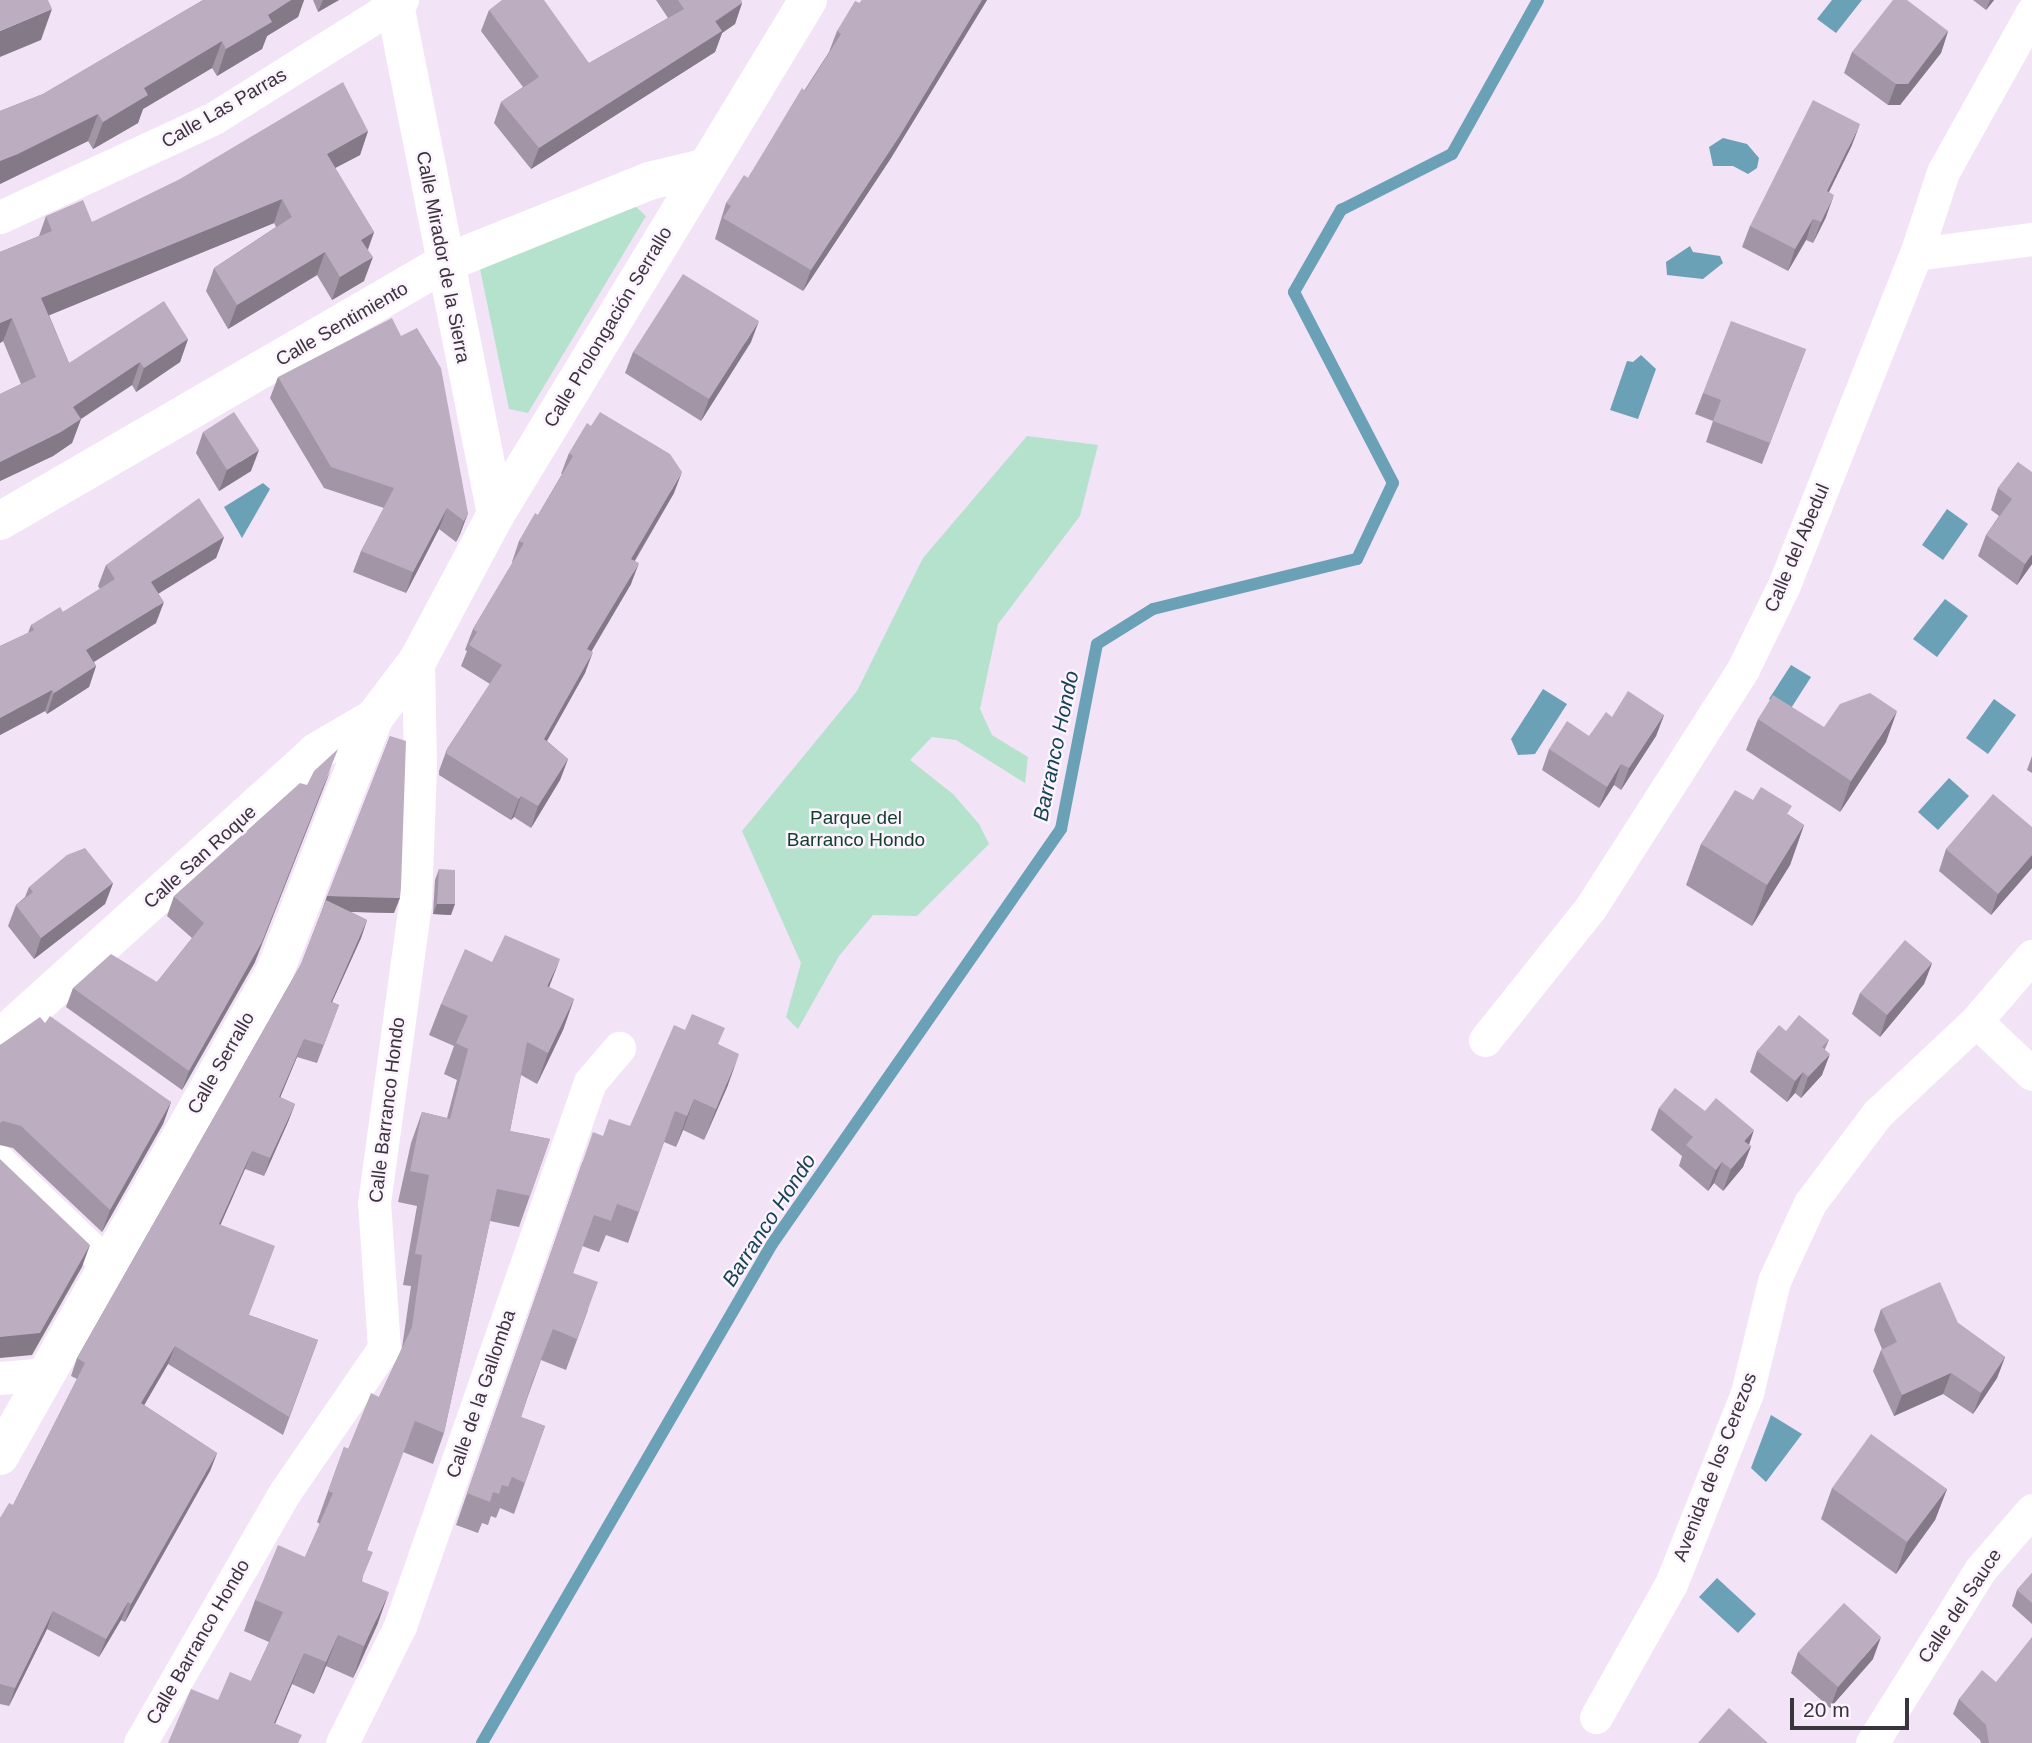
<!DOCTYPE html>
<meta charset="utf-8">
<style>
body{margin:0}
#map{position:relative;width:2032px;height:1743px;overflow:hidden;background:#f2e3f7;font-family:Helvetica,sans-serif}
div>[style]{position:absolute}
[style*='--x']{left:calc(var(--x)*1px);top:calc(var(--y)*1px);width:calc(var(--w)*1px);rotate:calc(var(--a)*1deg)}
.green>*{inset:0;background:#b5e2cc}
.water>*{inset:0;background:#6aa1b6}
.stream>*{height:12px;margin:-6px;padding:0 6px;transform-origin:6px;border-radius:6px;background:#6aa1b6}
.minor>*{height:33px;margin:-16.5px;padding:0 16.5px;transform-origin:16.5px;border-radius:16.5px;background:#fff}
.tertiary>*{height:38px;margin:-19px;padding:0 19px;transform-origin:19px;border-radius:19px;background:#fff}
.wall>*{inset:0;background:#a295a6}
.shaded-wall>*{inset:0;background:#847987}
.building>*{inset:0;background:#bcadc1}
span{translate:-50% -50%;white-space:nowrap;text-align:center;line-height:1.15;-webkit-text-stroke:5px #fcf3ff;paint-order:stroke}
.street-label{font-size:19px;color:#3a343c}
.park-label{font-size:19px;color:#123e2c}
.water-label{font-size:21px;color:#144354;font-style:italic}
.scale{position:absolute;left:1790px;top:1698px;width:119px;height:32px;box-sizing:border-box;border:4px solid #3a343c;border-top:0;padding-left:9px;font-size:21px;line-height:24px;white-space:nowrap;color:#3a343c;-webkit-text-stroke:5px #fcf3ff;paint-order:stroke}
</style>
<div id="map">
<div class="green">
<div style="clip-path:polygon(633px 204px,646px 216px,528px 413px,509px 409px,480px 269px)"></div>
<div style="clip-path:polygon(1027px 436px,1098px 445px,1080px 516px,998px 624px,980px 709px,992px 735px,1028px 757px,1025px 783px,956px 740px,932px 737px,910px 760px,953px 794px,979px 824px,989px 844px,917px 916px,873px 915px,839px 956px,798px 1029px,786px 1017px,801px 963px,742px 831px,857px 691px,923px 558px)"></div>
</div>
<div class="water">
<div style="clip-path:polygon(1832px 0,1862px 0,1836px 33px,1817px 19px)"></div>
<div style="clip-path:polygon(1723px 138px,1747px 144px,1759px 158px,1757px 168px,1748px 174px,1733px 166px,1713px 166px,1709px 147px)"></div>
<div style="clip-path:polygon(1690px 246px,1693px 252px,1720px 256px,1723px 263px,1703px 279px,1667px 275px,1666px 262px)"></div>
<div style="clip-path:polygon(1641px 355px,1656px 369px,1638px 419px,1610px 410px,1627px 361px,1633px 362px)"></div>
<div style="clip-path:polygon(263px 483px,270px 489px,242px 538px,224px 507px)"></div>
<div style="clip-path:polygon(1947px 509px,1968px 524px,1943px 560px,1922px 545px)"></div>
<div style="clip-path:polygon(1945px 599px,1968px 616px,1937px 657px,1913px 639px)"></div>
<div style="clip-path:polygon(1791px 665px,1811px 677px,1788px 713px,1769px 699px)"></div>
<div style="clip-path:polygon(1543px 689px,1567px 704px,1535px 754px,1518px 755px,1511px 739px)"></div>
<div style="clip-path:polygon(1994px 699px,2016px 715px,1988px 754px,1966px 738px)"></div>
<div style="clip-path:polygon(1949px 778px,1969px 796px,1938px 830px,1918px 812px)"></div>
<div style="clip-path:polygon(1771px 1415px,1802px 1434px,1766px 1482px,1751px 1468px)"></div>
<div style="clip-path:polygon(1717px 1578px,1756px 1614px,1738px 1633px,1699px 1597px)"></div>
</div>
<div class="stream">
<div style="--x:482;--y:1743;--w:577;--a:-59.84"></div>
<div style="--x:772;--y:1244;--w:506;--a:-55.15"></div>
<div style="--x:1061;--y:829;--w:188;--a:-79"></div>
<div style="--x:1097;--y:644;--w:66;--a:-32"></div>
<div style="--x:1153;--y:609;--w:210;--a:-13.8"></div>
<div style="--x:1357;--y:559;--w:84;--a:-64.7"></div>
<div style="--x:1393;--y:483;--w:215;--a:-117.4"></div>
<div style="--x:1294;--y:292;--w:95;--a:-60.2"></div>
<div style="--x:1341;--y:210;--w:124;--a:-26.8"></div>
<div style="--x:1452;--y:154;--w:176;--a:-60.8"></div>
</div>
<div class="minor">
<div style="--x:0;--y:217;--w:236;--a:-24.8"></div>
<div style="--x:214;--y:118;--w:222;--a:-32.1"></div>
<div style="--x:1916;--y:254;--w:117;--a:-7.4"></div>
<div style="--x:1976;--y:1021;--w:77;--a:43.4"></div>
<div style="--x:1485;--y:1040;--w:170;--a:-51.4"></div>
<div style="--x:1591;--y:907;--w:282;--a:-57.4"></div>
<div style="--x:1743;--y:669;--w:93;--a:-64"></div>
<div style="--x:1784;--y:585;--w:356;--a:-68.3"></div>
<div style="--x:1916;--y:254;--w:86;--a:-71.8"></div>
<div style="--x:1943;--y:172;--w:183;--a:-60.9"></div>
<div style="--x:0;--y:1162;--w:149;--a:43.6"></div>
<div style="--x:0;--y:1378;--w:47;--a:-4.9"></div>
<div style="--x:1596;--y:1717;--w:153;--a:-60.6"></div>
<div style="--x:1671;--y:1584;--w:206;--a:-68.3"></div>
<div style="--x:1747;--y:1393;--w:115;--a:-76.4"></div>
<div style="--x:1774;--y:1281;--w:86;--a:-65.2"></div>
<div style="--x:1810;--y:1203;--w:111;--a:-53"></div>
<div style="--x:1877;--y:1114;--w:136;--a:-43.2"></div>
<div style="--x:1976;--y:1021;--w:86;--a:-49.3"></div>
<div style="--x:140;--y:1743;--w:290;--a:-60"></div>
<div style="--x:285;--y:1492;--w:175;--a:-55.5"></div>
<div style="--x:384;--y:1348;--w:145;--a:-93.9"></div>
<div style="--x:374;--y:1203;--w:302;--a:-82.2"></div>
<div style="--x:415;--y:904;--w:139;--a:-87.9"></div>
<div style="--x:420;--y:765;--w:105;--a:-91.1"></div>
<div style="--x:342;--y:1743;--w:131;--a:-63.6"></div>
<div style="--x:400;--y:1626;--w:576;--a:-70.75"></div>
<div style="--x:590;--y:1082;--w:45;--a:-49.5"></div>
<div style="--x:1872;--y:1743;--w:204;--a:-58"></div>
<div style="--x:1980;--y:1570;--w:79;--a:-49.1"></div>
</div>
<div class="tertiary">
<div style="--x:394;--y:0;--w:524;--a:78.78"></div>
<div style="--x:0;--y:521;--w:512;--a:-30.12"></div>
<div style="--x:443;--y:264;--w:222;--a:-21.9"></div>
<div style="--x:649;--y:181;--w:56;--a:-13.5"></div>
<div style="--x:0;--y:1038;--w:426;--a:-42.1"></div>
<div style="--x:316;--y:752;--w:67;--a:-30.4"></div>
<div style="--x:0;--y:1456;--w:558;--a:-60.45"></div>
<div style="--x:275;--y:971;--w:272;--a:-68.6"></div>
<div style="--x:374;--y:718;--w:73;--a:-52.8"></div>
<div style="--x:418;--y:660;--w:166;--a:-61.9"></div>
<div style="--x:496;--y:514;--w:601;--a:-58.74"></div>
</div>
<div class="wall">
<div style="clip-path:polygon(203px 0,304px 0,298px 17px,267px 36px,262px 49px,217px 76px,212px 68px,143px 109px,138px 123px,93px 149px,88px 141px,0 184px,0 111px,43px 94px)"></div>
<div style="clip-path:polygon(313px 0,339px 0,318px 12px)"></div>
<div style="clip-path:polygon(656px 0,741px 0,742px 3px,735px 24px,722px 33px,715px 52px,531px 169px,494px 123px,501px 102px,523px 87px,481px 31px,489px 10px,589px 63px,668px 18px)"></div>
<div style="clip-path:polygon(862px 0,987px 0,891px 158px,803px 291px,715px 239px,726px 203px,748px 178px,829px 52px,837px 31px)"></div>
<div style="clip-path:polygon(1973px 0,1994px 0,1986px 10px)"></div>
<div style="clip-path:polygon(1948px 31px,1941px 53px,1900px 105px,1888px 105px,1844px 73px,1852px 52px)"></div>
<div style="clip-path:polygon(368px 131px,360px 155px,335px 168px,374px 232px,368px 250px,364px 281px,332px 300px,317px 275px,228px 329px,206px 291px,214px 268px,276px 227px,274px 223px,49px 315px,69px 363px,188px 339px,180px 362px,136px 392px,132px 385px,81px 419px,72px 443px,53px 456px,0 481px,0 394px,21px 384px,3px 341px,0 343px,0 252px,39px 236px,46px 216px,92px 222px)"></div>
<div style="clip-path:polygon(1852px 145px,1829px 192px,1826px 217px,1813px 243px,1806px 240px,1788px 271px,1742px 247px,1750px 226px)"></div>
<div style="clip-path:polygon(751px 342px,701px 421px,625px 373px,633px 352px)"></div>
<div style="clip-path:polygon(1806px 349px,1762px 464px,1706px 442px,1713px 421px,1695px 414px,1703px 393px)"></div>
<div style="clip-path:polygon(278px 377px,468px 513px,460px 534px,456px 542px,439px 529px,406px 593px,353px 572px,361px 551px,384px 508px,324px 488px,270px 398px)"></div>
<div style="clip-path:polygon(203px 432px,251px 471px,219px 491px,196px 453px)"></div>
<div style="clip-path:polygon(569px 453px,674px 493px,635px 561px,631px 584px,591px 651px,585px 673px,547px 741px,568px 759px,560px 780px,531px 828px,514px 817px,511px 820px,439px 775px,439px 771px,447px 749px,490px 684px,461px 666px,467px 651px,465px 650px,473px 629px,513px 562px,512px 562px,519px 541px,538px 515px,562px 474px,561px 474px)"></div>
<div style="clip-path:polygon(2018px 462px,2032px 564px,2017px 585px,1978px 556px,1986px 535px,1999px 516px,1991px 510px,1998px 488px)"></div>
<div style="clip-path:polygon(224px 537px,216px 558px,158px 594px,156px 623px,94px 662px,96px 666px,89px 687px,47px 714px,45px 711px,0 735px,0 646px,28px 633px,31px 625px,63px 612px,100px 589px,98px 586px,106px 565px)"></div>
<div style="clip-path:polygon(1664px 715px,1656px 736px,1621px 790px,1614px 785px,1599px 808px,1542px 770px,1549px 749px,1589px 736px,1612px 717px)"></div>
<div style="clip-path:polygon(1758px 719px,1824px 727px,1886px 742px,1840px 812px,1746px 750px)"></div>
<div style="clip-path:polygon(390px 736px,394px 913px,351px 912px,367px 920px,361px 938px,332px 1002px,339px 1005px,317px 1063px,297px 1057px,280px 1097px,295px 1104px,288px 1122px,264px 1176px,245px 1169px,220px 1225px,249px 1315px,318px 1340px,283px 1435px,168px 1364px,144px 1405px,217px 1453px,210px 1471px,125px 1622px,121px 1620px,99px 1657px,47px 1629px,9px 1706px,0 1704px,0 1518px,13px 1505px,77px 1379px,71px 1376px,77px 1358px,301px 964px)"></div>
<div style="clip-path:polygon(2032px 756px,2032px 773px,2027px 770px)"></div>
<div style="clip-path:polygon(1753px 800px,1789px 815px,1804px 825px,1790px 865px,1752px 926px,1686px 885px,1701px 844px)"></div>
<div style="clip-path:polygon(2032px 827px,2032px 868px,1991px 915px,1939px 871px,1946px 849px)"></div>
<div style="clip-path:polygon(439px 869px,451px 915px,433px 914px,435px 880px)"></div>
<div style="clip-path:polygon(113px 883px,105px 904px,34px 959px,8px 926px,16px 905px,25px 897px,29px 887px)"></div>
<div style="clip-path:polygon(174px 896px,255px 962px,182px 1090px,66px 1007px,73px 988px,157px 982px,192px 938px,167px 916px)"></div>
<div style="clip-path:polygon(1932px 963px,1924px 984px,1880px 1037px,1852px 1014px,1860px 993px)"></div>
<div style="clip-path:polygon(549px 987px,574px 999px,563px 1030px,537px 1084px,521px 1075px,510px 1131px,550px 1139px,519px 1227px,490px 1221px,444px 1433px,433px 1464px,403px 1452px,367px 1550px,362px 1581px,378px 1623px,358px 1668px,353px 1678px,326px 1666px,314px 1694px,292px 1684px,275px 1723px,218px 1700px,251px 1681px,269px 1642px,244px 1631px,255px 1600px,305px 1557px,320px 1524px,317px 1522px,344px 1447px,348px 1449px,379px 1397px,402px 1348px,411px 1286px,403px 1285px,417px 1206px,398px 1202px,411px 1143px,422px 1112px,447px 1118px,457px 1080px,444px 1074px,454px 1046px,429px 1035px,441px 1004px)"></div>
<div style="clip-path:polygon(45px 1023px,171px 1102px,163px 1124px,102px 1232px,13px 1148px,0 1145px,0 1045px)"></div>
<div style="clip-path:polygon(1786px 1031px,1829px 1040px,1825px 1049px,1822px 1075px,1801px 1098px,1795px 1093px,1787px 1102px,1750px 1072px,1757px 1051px)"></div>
<div style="clip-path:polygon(719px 1044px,728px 1085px,704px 1140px,683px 1130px,676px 1147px,664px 1142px,628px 1243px,606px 1235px,599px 1252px,582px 1246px,573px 1273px,588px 1310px,566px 1370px,541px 1360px,528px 1396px,521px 1417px,545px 1426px,514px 1514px,500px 1508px,496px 1518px,491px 1516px,488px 1525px,482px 1523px,478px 1533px,456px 1525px,582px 1163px,603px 1136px,630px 1126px)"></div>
<div style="clip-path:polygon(1659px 1108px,1751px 1146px,1743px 1167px,1723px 1191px,1714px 1183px,1708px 1191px,1679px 1166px,1682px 1156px,1651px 1130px)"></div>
<div style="clip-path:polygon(1881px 1309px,1958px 1323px,2005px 1357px,1997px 1378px,1973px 1414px,1943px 1394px,1894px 1416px,1873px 1371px,1881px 1350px,1882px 1349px,1874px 1330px)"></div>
<div style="clip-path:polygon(1832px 1488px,1947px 1489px,1935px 1520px,1896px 1574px,1821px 1519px)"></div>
<div style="clip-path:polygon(2032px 1573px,2032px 1624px,2012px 1606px,2017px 1590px)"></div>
<div style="clip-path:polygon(1798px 1652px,1873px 1659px,1830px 1708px,1791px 1673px)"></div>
<div style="clip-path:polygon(1996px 1682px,2032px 1743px,1981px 1743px,1980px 1740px,1953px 1714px,1959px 1699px)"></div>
</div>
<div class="shaded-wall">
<div style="clip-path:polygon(291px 0,304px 0,298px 17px,267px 36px,262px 49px,217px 76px,226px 49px,268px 15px)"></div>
<div style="clip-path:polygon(323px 0,339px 0,318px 12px)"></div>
<div style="clip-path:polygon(982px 0,987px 0,891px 158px,803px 291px,811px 270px)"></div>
<div style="clip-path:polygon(1990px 0,1994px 0,1986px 10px)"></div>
<div style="clip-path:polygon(742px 3px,735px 24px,722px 33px,715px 52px,531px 169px,539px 148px)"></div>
<div style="clip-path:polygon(52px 9px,41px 40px,0 57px,0 31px)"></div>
<div style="clip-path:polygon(1948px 31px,1941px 53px,1900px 105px,1888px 105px,1896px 84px)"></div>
<div style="clip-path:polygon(222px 41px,212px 68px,143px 109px,138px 123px,93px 149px,103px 122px,144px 88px)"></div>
<div style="clip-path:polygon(98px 114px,88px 141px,0 184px,0 161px)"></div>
<div style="clip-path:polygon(1860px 124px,1852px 145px,1819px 212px,1827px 191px)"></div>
<div style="clip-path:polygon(368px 131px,360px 155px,318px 177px,327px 154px)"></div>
<div style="clip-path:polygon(1834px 195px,1826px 217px,1813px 243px,1821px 222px)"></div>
<div style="clip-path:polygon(282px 199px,274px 223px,33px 322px,41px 298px)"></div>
<div style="clip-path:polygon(1813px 219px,1806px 240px,1788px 271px,1795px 249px)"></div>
<div style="clip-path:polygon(374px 232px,365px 256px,361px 240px)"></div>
<div style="clip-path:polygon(325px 252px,317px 275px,228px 329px,237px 305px)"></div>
<div style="clip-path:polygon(373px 257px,364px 281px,332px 300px,340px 277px)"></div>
<div style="clip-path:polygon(12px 318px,3px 341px,0 343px,0 323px)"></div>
<div style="clip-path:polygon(759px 321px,751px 342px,701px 421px,709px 399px)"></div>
<div style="clip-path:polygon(188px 339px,180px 362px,136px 392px,144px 368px)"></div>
<div style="clip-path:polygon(140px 362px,132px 385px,64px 430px,73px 407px)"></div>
<div style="clip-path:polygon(81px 419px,72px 443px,53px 456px,0 481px,0 462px)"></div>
<div style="clip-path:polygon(259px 450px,251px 471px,219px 491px,227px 470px)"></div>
<div style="clip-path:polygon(682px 472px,674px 493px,623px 580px,631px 559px)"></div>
<div style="clip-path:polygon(447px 508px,439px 529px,406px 593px,413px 572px)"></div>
<div style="clip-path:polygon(468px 513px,460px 534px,456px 542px,464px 521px)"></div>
<div style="clip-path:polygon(224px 537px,216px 558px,143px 603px,151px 582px)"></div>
<div style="clip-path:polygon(2032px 554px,2032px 564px,2017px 585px,2025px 564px)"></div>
<div style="clip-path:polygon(639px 563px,631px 584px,580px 671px,587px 649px)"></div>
<div style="clip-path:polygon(164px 602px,156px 623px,79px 671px,86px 650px)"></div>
<div style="clip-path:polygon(593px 652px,585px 673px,536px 760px,544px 739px)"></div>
<div style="clip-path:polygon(96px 666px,89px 687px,47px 714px,54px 693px)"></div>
<div style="clip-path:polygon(52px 690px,45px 711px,0 735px,0 718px)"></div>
<div style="clip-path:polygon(1897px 711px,1886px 742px,1840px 812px,1851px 781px)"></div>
<div style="clip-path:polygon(1664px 715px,1656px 736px,1621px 790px,1629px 768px)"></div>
<div style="clip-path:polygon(568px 759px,560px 780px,531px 828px,538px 806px)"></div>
<div style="clip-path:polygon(1621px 764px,1614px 785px,1599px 808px,1607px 787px)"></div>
<div style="clip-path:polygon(331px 769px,255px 962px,182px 1090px,189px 1071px)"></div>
<div style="clip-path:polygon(521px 796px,514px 817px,511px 820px,519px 799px)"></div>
<div style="clip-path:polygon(1804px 825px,1790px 865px,1752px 926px,1767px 885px)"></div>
<div style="clip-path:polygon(2032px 855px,2032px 868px,1991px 915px,1998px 894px)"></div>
<div style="clip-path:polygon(113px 883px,105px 904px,34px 959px,41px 938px)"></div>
<div style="clip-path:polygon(327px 896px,400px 898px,394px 913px,322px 911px)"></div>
<div style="clip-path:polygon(437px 904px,455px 904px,451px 915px,433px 914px)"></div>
<div style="clip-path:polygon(367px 920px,361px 938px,324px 1020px,331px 1002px)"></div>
<div style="clip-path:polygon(560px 959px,548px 990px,547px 986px)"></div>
<div style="clip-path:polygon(1932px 963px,1924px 984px,1880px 1037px,1887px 1015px)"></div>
<div style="clip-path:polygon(574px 999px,563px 1030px,537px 1084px,548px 1053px)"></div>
<div style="clip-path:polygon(304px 1039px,297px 1057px,273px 1115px,279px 1097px)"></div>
<div style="clip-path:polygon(739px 1054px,728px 1085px,704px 1140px,716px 1109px)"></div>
<div style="clip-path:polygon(1830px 1054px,1822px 1075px,1801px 1098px,1808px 1077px)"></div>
<div style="clip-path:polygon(1803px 1072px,1795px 1093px,1787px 1102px,1795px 1081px)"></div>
<div style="clip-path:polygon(694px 1099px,683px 1130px,676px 1147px,687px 1116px)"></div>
<div style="clip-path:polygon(171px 1102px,163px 1124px,102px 1232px,110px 1210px)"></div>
<div style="clip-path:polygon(295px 1104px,288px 1122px,264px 1176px,270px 1158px)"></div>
<div style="clip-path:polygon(1754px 1130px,1747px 1151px,1744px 1141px)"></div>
<div style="clip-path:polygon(1751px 1146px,1743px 1167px,1723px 1191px,1731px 1169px)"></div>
<div style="clip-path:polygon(252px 1151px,245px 1169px,213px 1242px,219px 1224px)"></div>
<div style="clip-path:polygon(1722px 1162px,1714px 1183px,1708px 1191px,1716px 1170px)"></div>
<div style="clip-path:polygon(90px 1245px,82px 1267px,32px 1355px,0 1358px,0 1337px)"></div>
<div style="clip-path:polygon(175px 1346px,168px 1364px,135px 1421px,141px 1403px)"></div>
<div style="clip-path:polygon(2005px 1357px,1997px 1378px,1973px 1414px,1981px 1393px)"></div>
<div style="clip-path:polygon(1951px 1373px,1943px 1394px,1894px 1416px,1902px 1395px)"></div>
<div style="clip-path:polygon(217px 1453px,210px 1471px,125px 1622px,131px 1604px)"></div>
<div style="clip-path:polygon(1947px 1489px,1935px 1520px,1896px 1574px,1907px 1542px)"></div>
<div style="clip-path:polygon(389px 1592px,378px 1623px,353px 1678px,364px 1646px)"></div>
<div style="clip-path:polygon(128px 1602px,121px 1620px,99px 1657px,106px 1639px)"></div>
<div style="clip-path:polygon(53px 1611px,47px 1629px,9px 1706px,15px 1688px)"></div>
<div style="clip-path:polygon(338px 1635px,326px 1666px,314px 1694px,326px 1662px)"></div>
<div style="clip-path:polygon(1881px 1637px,1873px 1659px,1830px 1708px,1838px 1687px)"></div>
<div style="clip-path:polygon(304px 1653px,292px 1684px,267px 1743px,274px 1723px)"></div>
</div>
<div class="building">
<div style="clip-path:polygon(0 0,48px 0,52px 9px,0 31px)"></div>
<div style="clip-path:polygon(203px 0,291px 0,268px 15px,272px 22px,226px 49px,222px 41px,144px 88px,148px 95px,103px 122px,98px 114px,18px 154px,0 161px,0 111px,43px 94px)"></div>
<div style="clip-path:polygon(502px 0,544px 0,589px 63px,684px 9px,678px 0,741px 0,742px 3px,715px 21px,722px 31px,539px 148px,501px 102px,539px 77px,489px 10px)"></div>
<div style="clip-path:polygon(862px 0,982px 0,899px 137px,811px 270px,723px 218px,731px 206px,726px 203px,744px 175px,748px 178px,802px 88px,805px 91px,841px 34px,837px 31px,855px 1px,860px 3px)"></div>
<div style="clip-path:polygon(1893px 0,1907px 0,1948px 31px,1908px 84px,1896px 84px,1852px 52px)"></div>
<div style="clip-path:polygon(343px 82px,368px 131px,327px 154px,374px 232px,361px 240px,373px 257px,340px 277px,325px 252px,237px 305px,214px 268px,292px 217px,282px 199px,41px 298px,69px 363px,164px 301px,188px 339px,144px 368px,140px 362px,73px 407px,81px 419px,61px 432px,0 462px,0 394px,36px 377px,12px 318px,0 323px,0 252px,52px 231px,46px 216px,83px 200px,92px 222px,180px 179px)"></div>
<div style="clip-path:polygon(1813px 100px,1860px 124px,1827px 191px,1834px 195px,1821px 222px,1813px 219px,1795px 249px,1750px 226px)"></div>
<div style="clip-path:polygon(683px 274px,759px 321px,709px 399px,633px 352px)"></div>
<div style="clip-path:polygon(392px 318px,401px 336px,417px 328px,441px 368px,468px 513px,464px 521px,447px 508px,413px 572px,361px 551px,394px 488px,331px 467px,278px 377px)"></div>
<div style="clip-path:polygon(1731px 321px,1806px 349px,1770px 443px,1713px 421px,1721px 400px,1703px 393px)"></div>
<div style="clip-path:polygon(234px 412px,259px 450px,227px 470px,203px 432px)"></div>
<div style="clip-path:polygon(600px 412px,670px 454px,682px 472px,631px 559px,639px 563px,587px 649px,593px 652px,544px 739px,568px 759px,538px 806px,521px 796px,519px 799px,447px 754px,447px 749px,502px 665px,469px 645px,477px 632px,473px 629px,524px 543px,519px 541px,535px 513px,538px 515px,573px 456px,569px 453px,587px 423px,591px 426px)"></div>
<div style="clip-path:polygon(2018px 462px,2032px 472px,2032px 554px,2025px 564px,1986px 535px,2012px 499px,1998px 488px)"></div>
<div style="clip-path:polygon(199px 498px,224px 537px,151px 582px,164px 602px,86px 650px,96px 666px,54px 693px,52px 690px,0 718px,0 646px,34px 630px,31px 625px,60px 607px,63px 612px,115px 579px,106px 565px)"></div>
<div style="clip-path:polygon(1628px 691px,1664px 715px,1629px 768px,1621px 764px,1607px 787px,1549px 749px,1567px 721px,1589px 736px,1606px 712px,1612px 717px)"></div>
<div style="clip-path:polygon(1870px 693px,1897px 711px,1851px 781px,1758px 719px,1773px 695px,1824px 727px,1840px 704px)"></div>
<div style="clip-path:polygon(390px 736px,406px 741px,401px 887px,400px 898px,327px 896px)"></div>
<div style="clip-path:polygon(338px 749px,262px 942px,189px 1071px,73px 988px,111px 954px,157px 982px,204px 923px,174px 896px,300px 783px,307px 785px,314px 771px)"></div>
<div style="clip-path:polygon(1761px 787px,1792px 806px,1787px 814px,1804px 825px,1767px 885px,1701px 844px,1735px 790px,1753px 800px)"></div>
<div style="clip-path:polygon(1993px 794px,2032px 827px,2032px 855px,1998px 894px,1946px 849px)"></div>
<div style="clip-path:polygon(85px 848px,113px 883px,41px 938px,16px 905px,33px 892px,29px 887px,67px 855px)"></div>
<div style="clip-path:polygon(439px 869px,455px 870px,455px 904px,437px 904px)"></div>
<div style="clip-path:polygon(326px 900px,367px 920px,331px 1002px,339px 1005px,324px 1045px,304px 1039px,279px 1097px,295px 1104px,270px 1158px,252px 1151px,219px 1224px,275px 1246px,249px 1315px,318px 1340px,289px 1417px,175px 1346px,141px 1403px,217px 1453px,131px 1604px,128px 1602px,106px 1639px,53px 1611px,15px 1688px,0 1684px,0 1518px,9px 1503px,13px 1505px,85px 1363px,77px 1358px,301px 964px)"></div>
<div style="clip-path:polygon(505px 935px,560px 959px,547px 986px,574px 999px,548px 1053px,527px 1042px,510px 1131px,550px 1139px,530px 1196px,497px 1189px,444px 1433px,415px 1421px,367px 1550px,373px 1552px,361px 1581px,389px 1592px,364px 1646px,338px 1635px,326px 1662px,304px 1653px,274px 1723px,302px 1735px,298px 1743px,168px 1743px,191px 1689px,218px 1700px,230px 1672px,251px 1681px,283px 1612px,255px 1600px,278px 1545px,305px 1557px,333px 1493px,328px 1491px,344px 1447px,348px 1449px,371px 1393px,379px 1397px,412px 1327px,422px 1255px,415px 1254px,429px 1175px,410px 1171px,422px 1112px,450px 1119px,468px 1049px,456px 1043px,468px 1016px,441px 1004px,465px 949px,492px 962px)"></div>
<div style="clip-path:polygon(1905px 940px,1932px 963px,1887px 1015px,1860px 993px)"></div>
<div style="clip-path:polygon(692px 1014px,725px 1028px,718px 1044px,739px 1054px,716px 1109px,694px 1099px,687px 1116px,675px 1111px,639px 1212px,617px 1204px,611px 1221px,594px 1215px,573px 1273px,598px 1282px,577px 1339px,553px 1329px,532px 1382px,521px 1417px,545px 1426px,525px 1483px,512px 1477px,508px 1487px,502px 1485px,499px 1494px,493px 1492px,490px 1502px,467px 1493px,593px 1132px,603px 1136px,609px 1119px,630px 1126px,674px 1025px,685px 1030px)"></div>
<div style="clip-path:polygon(1799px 1015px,1829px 1040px,1822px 1047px,1830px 1054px,1808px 1077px,1803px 1072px,1795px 1081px,1757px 1051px,1779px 1025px,1786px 1031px)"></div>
<div style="clip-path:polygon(50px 1016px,171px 1102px,110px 1210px,21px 1126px,3px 1121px,0 1123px,0 1045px,40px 1017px,45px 1023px)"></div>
<div style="clip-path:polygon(1675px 1088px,1705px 1111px,1716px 1098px,1754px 1130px,1744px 1141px,1751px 1146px,1731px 1169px,1722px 1162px,1716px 1170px,1686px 1145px,1693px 1137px,1659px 1108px)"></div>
<div style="clip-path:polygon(0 1159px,90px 1245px,40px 1333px,0 1337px)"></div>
<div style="clip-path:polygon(1940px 1282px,1958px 1323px,2005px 1357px,1981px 1393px,1951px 1373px,1902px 1395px,1881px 1350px,1897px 1342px,1881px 1309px)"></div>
<div style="clip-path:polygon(1871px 1434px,1947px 1489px,1907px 1542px,1832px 1488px)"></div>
<div style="clip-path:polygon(2032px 1573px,2032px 1603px,2017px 1590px)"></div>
<div style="clip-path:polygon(1844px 1603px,1881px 1637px,1838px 1687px,1798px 1652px)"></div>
<div style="clip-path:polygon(2032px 1637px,2032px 1743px,1989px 1743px,1986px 1725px,1959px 1699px,1982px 1670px,1996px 1682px)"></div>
<div style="clip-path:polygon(1729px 1708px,1768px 1743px,1698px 1743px)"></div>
</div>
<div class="street-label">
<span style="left:224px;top:108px;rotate:-30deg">Calle Las Parras</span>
<span style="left:443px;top:257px;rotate:79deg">Calle Mirador de la Sierra</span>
<span style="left:342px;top:324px;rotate:-30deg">Calle Sentimiento</span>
<span style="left:608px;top:327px;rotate:-59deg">Calle Prolongación Serrallo</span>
<span style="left:1797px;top:548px;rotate:-67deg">Calle del Abedul</span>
<span style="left:200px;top:857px;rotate:-42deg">Calle San Roque</span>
<span style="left:221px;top:1063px;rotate:-60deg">Calle Serrallo</span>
<span style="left:387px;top:1110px;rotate:-83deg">Calle Barranco Hondo</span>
<span style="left:481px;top:1394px;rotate:-71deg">Calle de la Gallomba</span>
<span style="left:1715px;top:1467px;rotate:-69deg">Avenida de los Cerezos</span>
<span style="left:1960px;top:1606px;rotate:-56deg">Calle del Sauce</span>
<span style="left:198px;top:1642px;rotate:-60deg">Calle Barranco Hondo</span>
</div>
<div class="park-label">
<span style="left:856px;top:829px">Parque del<br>Barranco Hondo</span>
</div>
<div class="water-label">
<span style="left:1056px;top:746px;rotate:-78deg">Barranco Hondo</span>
<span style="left:769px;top:1220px;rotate:-57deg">Barranco Hondo</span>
</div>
<div class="scale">20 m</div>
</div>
